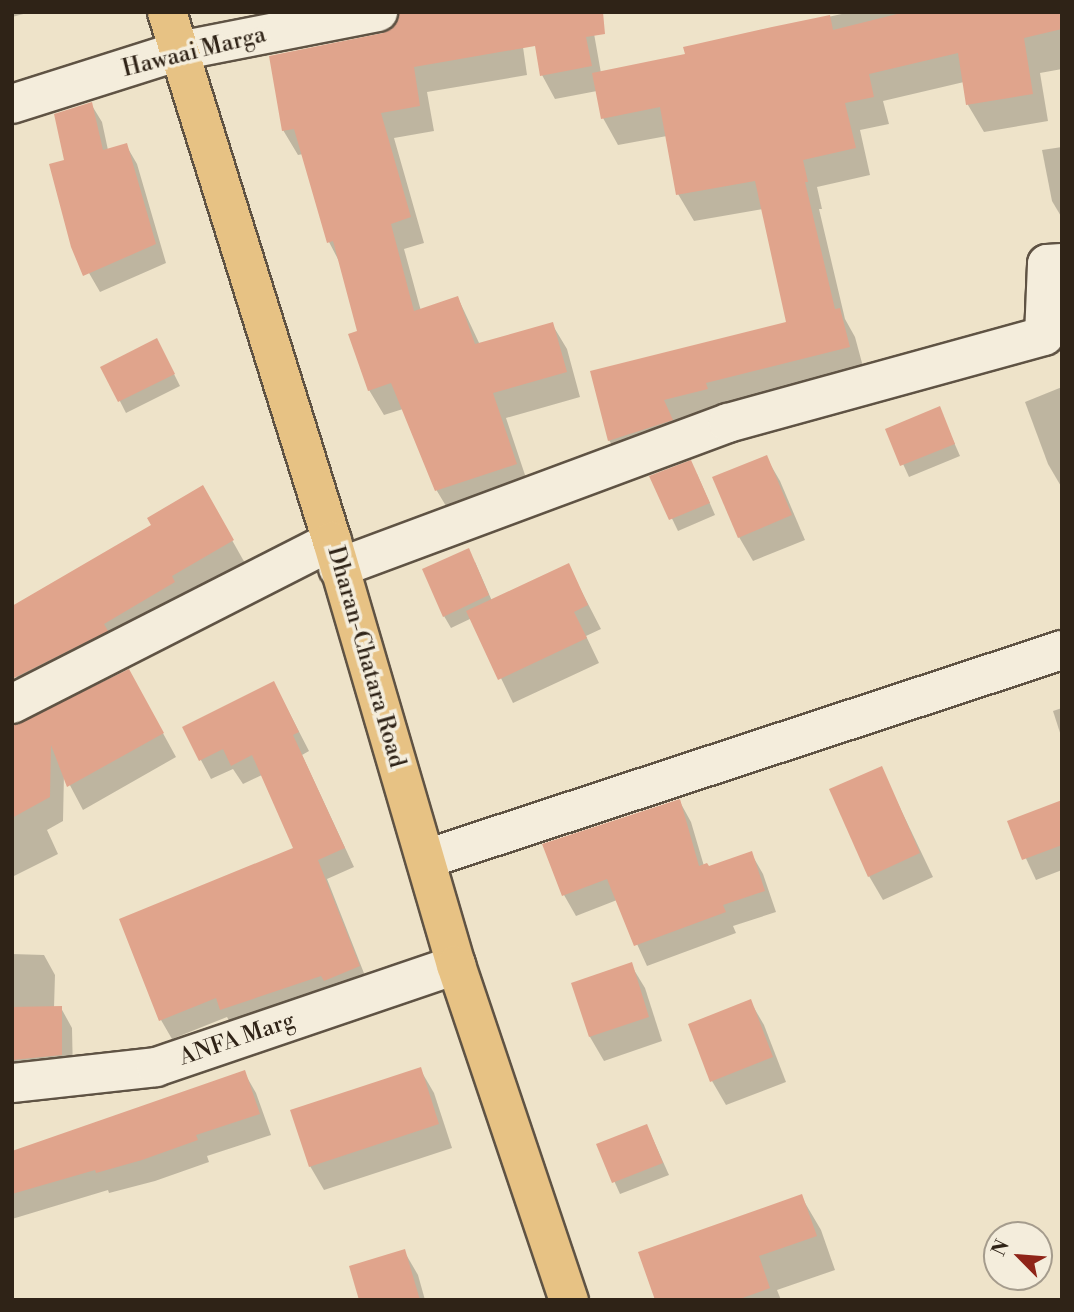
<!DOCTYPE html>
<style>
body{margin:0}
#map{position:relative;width:1074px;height:1312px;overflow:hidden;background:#eee3c9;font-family:"Libre Bodoni",serif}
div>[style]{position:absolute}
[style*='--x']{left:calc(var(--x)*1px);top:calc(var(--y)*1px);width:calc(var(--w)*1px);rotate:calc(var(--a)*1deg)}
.shadow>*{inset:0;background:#0003}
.building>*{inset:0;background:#e0a48c}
.roads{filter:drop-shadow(2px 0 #5f5344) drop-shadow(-2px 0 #5f5344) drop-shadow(0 2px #5f5344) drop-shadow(0 -2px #5f5344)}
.minor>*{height:38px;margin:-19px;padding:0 19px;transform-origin:19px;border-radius:19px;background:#f4eddc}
.primary>*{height:38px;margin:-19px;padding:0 19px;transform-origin:19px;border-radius:19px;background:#e7c284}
span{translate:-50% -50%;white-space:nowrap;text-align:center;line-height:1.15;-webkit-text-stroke:7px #f4eddc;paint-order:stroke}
.street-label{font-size:23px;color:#2f2317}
.frame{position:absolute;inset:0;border:14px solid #2f2317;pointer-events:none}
.north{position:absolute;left:983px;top:1221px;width:70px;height:70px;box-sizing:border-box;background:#f4eddc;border:2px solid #a59c8d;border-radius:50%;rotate:295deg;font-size:19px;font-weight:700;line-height:28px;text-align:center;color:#2f2317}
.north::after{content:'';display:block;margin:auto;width:24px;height:32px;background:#8f2418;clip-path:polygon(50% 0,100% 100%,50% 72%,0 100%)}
</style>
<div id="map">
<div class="shadow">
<div style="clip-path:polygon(12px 12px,31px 12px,12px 17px)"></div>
<div style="clip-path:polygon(518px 12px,527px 75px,427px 92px,434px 131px,394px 138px,424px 243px,404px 249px,421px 311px,458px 298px,480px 345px,552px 324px,567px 349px,580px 397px,506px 418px,530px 490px,452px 516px,437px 491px,403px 409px,384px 415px,369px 390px,359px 332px,340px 263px,329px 242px,303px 154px,298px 155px,283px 130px,398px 23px)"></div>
<div style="clip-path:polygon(851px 12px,1062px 12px,1062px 69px,1040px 73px,1048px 121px,984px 132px,968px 105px,964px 82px,883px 101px,889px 124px,860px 130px,870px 175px,817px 187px,822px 209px,819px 209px,845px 319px,855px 337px,865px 374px,625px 467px,609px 440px,592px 373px,788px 323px,763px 209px,694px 221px,678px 194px,667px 136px,618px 145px,603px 118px,597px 91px,555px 99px,542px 75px,593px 28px,601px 73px,687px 56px,685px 48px)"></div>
<div style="clip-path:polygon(91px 104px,102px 122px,108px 150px,126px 145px,137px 164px,166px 263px,100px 292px,89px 273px)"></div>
<div style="clip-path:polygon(1062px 147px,1062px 218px,1052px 201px,1042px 150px)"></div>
<div style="clip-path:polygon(163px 352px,180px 386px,126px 413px,103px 368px)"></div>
<div style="clip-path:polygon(1062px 387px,1062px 488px,1048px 464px,1025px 402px)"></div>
<div style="clip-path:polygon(939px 408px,960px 456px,909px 477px,887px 429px)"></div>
<div style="clip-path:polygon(766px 457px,780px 481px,805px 540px,753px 561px,739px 537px)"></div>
<div style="clip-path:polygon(697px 474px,715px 515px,678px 531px,652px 477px)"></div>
<div style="clip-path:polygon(202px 487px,250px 572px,35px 708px,12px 669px,154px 526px)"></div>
<div style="clip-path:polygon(475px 562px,492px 601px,568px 565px,601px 629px,586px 636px,599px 663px,513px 703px,472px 618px,451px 628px,444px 616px)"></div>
<div style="clip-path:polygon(274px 683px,309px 751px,302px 755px,354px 867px,327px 879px,369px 986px,233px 1028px,227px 1017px,172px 1039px,161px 1020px,121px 920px,295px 849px,262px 775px,243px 784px,233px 769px,211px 779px,184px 728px)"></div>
<div style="clip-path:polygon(142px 695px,176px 757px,83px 810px,64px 774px,63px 821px,47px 830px,58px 854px,14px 876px,12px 748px)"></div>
<div style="clip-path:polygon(1062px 708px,1062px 739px,1053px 711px)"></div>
<div style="clip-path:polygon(881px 768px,933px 877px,883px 900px,869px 876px)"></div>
<div style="clip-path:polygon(680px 802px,691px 822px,704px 866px,708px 868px,751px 853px,763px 874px,776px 912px,733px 926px,736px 933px,647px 966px,617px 900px,576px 916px,564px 895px,545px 845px)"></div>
<div style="clip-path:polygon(1062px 802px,1062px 870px,1036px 880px,1009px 822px)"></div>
<div style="clip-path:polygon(12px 954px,44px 955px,55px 975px,54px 1008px,61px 1008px,72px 1028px,73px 1075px,12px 1072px)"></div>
<div style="clip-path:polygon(631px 965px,645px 988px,662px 1041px,604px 1061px,590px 1037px,573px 984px)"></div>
<div style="clip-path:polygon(750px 1001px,764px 1025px,786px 1082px,726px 1105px,712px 1081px)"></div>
<div style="clip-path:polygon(420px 1069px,434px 1093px,452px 1148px,324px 1190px,310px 1166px)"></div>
<div style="clip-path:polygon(244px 1072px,256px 1093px,271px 1135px,207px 1156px,209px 1162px,155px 1181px,109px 1193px,108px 1190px,12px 1219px,12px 1153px)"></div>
<div style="clip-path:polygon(647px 1126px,669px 1175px,620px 1194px,598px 1145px)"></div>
<div style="clip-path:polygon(801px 1196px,821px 1230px,835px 1270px,777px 1290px,781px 1300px,657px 1300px)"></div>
<div style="clip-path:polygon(404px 1251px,418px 1275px,425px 1300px,361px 1300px)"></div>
</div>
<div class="building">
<div style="clip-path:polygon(399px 12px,603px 12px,605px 34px,586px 37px,592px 66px,540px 76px,535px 46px,414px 67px,420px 106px,381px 113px,411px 217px,391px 224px,414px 311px,458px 296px,475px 344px,553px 322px,567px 372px,493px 393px,517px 464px,435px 491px,391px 383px,368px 391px,348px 334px,357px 331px,333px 241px,327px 243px,294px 129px,282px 131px,269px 56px,383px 33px,393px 28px)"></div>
<div style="clip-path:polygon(905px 12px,1062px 12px,1062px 29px,1024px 38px,1033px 94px,966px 105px,958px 53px,869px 74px,874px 97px,845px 103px,856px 148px,803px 160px,808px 182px,805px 182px,835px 309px,840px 308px,850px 347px,706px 383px,708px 389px,664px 400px,673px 420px,608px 441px,590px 371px,786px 322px,755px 181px,676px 195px,660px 107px,601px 119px,592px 73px,685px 54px,683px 47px,772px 27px,830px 15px,833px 30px)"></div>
<div style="clip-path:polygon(92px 102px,103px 150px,127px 143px,156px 244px,83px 276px,71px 247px,49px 164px,64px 160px,54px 114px)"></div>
<div style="clip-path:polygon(157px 338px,175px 374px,118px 402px,100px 367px)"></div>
<div style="clip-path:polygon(940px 406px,955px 444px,900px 466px,885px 429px)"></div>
<div style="clip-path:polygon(767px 455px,792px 515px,738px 538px,712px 477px)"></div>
<div style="clip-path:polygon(691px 460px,710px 503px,669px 520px,649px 476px)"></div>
<div style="clip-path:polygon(203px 485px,234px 540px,172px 576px,175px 582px,104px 624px,108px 631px,12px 679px,12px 606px,151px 525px,147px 518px)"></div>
<div style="clip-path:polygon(469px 548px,489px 595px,443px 617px,422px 569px)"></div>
<div style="clip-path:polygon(569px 563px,588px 605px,574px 612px,587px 638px,498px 680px,466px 611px)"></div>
<div style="clip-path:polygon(129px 669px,164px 733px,67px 787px,51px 745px,50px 797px,12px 818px,12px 726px)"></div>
<div style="clip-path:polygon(274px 681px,299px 732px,293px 735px,345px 848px,318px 860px,360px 966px,324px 981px,321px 976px,220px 1010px,216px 998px,159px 1021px,119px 919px,293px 848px,252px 755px,231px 766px,223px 749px,199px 761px,182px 727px)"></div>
<div style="clip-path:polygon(882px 766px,920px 853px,868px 877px,829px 789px)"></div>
<div style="clip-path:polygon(680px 799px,699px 866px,707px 863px,709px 866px,752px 851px,765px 891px,723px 905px,726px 912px,634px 946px,607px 879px,562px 896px,542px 844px)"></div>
<div style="clip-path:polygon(1062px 800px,1062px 845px,1022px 860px,1007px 821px)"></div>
<div style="clip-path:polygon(632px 962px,649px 1017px,589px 1037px,571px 983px)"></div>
<div style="clip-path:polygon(751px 999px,773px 1057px,710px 1082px,688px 1024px)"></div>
<div style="clip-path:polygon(62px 1006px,62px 1055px,12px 1060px,12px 1007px)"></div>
<div style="clip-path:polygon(421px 1067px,439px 1124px,309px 1167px,290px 1110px)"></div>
<div style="clip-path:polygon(245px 1070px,260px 1114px,196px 1135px,198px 1140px,142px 1160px,96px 1173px,95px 1170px,12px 1194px,12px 1151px)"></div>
<div style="clip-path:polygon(647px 1124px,663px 1163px,612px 1183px,596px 1144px)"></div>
<div style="clip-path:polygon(802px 1194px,817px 1236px,759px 1256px,770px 1288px,737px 1300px,655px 1300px,638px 1252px)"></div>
<div style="clip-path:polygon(405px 1249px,420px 1300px,359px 1300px,349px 1266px)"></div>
</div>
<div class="roads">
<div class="minor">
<div style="--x:12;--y:104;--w:175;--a:-17.6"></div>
<div style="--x:179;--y:51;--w:203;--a:-11.1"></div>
<div style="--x:338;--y:568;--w:416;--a:-20.4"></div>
<div style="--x:728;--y:423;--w:328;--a:-15.4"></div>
<div style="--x:1044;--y:336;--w:72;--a:-87.6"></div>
<div style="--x:1047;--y:264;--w:15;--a:-4"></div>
<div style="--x:12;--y:704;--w:359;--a:-27"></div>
<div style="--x:426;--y:859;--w:669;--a:-18.19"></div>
<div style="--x:12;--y:1083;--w:145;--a:-6.3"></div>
<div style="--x:156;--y:1067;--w:317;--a:-18.8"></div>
</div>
<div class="primary">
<div style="--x:167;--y:12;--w:554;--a:72.68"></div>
<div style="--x:332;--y:541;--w:442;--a:73.7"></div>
<div style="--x:456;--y:965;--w:354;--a:71.4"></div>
</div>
</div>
<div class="street-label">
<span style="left:194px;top:52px;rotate:-14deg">Hawaai Marga</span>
<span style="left:366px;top:657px;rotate:74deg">Dharan-Chatara Road</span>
<span style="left:237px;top:1039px;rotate:-19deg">ANFA Marg</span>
</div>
<div class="frame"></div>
<div class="north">N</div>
</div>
